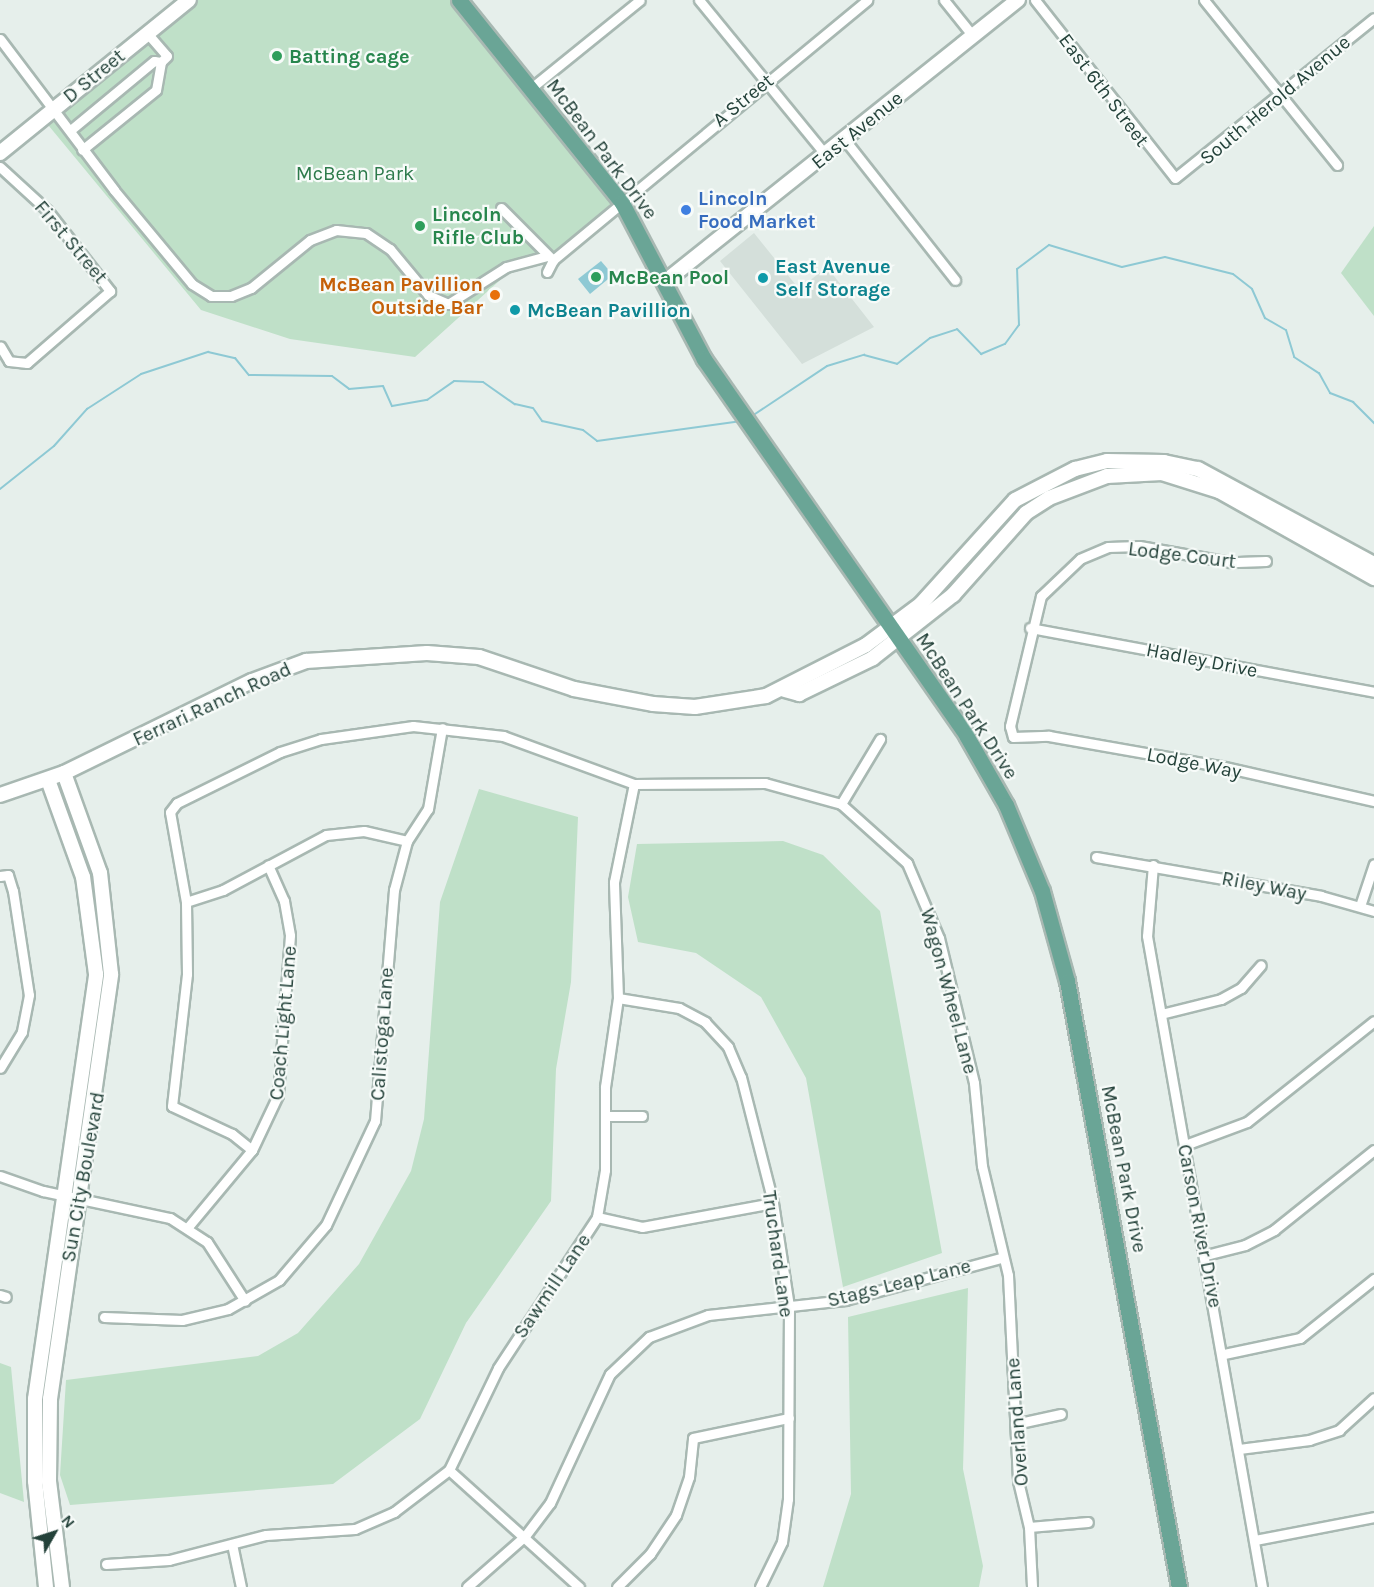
<!DOCTYPE html>
<style>
body{margin:0}
#map{position:relative;width:1374px;height:1587px;overflow:hidden;background:#e6efeb;font-family:Karla,sans-serif}
div>[style]{position:absolute}
[style*='--x']{left:calc(var(--x)*1px);top:calc(var(--y)*1px);width:calc(var(--w)*1px);rotate:calc(var(--a)*1deg)}
.built>*{inset:0;background:#d4dfda}
.green>*{inset:0;background:#bfe0c8}
.water>*{inset:0;background:#8ec9d4}
.stream>*{height:2px;margin:-1px;padding:0 1px;transform-origin:1px;border-radius:1px;background:#8ec9d4}
.roads{filter:drop-shadow(2px 0 #a8b8b2) drop-shadow(-2px 0 #a8b8b2) drop-shadow(0 2px #a8b8b2) drop-shadow(0 -2px #a8b8b2)}
.street>*{height:9px;margin:-4.5px;padding:0 4.5px;transform-origin:4.5px;border-radius:4.5px;background:#fff}
.secondary>*{height:14px;margin:-7px;padding:0 7px;transform-origin:7px;border-radius:7px;background:#fff}
.primary>*{height:15px;margin:-7.5px;padding:0 7.5px;transform-origin:7.5px;border-radius:7.5px;background:#6aa596}
.dots>*{width:16px;height:16px;translate:-50% -50%;box-sizing:border-box;border:3px solid #f7fbf9;border-radius:50%}
span{translate:-50% -50%;white-space:nowrap;text-align:center;line-height:1.15;-webkit-text-stroke:4.5px #f7fbf9;paint-order:stroke}
.leisure-label{font-size:20px;color:#27864d;font-weight:700}
.left{translate:0 -50%;text-align:left}
.street-label{font-size:20px;color:#24423a}
.park-label{font-size:20px;color:#2d7a4b}
.shop-label{font-size:20px;color:#366cbe;font-weight:700}
.culture-label{font-size:20px;color:#0d838f;font-weight:700}
.food-label{font-size:20px;color:#c56008;font-weight:700}
.right{translate:-100% -50%;text-align:right}
.north{position:absolute;left:24px;top:1503px;width:60px;height:60px;-webkit-text-stroke:4px #f7fbf9;paint-order:stroke;rotate:51deg;font-size:16px;font-weight:700;line-height:24px;text-align:center;color:#24423a}
.north::after{content:'';display:block;margin:auto;width:21px;height:27px;background:#24423a;clip-path:polygon(50% 0,100% 100%,50% 72%,0 100%)}
</style>
<div id="map">
<div class="built">
<div style="clip-path:polygon(754px 233px,799px 289px,827px 267px,874px 327px,802px 364px,720px 261px)"></div>
</div>
<div class="green">
<div style="clip-path:polygon(193px 0,452px 0,618px 206px,552px 262px,509px 272px,415px 357px,290px 339px,201px 310px,44px 120px)"></div>
<div style="clip-path:polygon(1374px 226px,1374px 316px,1341px 273px)"></div>
<div style="clip-path:polygon(479px 789px,578px 817px,571px 982px,556px 1069px,551px 1201px,466px 1323px,420px 1419px,333px 1484px,70px 1505px,60px 1475px,66px 1380px,258px 1356px,298px 1333px,359px 1264px,411px 1171px,424px 1119px,440px 902px)"></div>
<div style="clip-path:polygon(783px 841px,823px 855px,880px 911px,942px 1253px,843px 1287px,806px 1078px,761px 997px,696px 953px,638px 942px,628px 897px,637px 844px)"></div>
<div style="clip-path:polygon(968px 1288px,963px 1469px,983px 1566px,979px 1587px,823px 1587px,851px 1494px,848px 1317px)"></div>
<div style="clip-path:polygon(0 1363px,11px 1367px,24px 1502px,0 1493px)"></div>
</div>
<div class="water">
<div style="clip-path:polygon(601px 261px,613px 275px,590px 294px,578px 279px)"></div>
</div>
<div class="stream">
<div style="--x:752;--y:416;--w:90;--a:-33.7"></div>
<div style="--x:827;--y:366;--w:39;--a:-17"></div>
<div style="--x:864;--y:355;--w:34;--a:15"></div>
<div style="--x:897;--y:364;--w:42;--a:-38.2"></div>
<div style="--x:930;--y:338;--w:28;--a:-18"></div>
<div style="--x:957;--y:329;--w:35;--a:46"></div>
<div style="--x:981;--y:354;--w:26;--a:-23"></div>
<div style="--x:1005;--y:344;--w:24;--a:-54"></div>
<div style="--x:1019;--y:325;--w:56;--a:-92"></div>
<div style="--x:1017;--y:269;--w:40;--a:-37"></div>
<div style="--x:1049;--y:245;--w:76;--a:16.8"></div>
<div style="--x:1122;--y:267;--w:44;--a:-13.1"></div>
<div style="--x:1165;--y:257;--w:70;--a:14"></div>
<div style="--x:1233;--y:274;--w:24;--a:38"></div>
<div style="--x:1252;--y:289;--w:32;--a:66"></div>
<div style="--x:1265;--y:318;--w:24;--a:30"></div>
<div style="--x:1286;--y:330;--w:28;--a:73"></div>
<div style="--x:1294;--y:357;--w:30;--a:33"></div>
<div style="--x:1319;--y:373;--w:23;--a:61"></div>
<div style="--x:1330;--y:393;--w:25;--a:21"></div>
<div style="--x:1353;--y:402;--w:30;--a:45"></div>
<div style="--x:0;--y:489;--w:69;--a:-38.5"></div>
<div style="--x:54;--y:446;--w:50;--a:-48.3"></div>
<div style="--x:87;--y:409;--w:64;--a:-32.9"></div>
<div style="--x:141;--y:374;--w:71;--a:-18.2"></div>
<div style="--x:208;--y:352;--w:28;--a:13"></div>
<div style="--x:235;--y:358;--w:22;--a:51"></div>
<div style="--x:249;--y:375;--w:83;--a:0.7"></div>
<div style="--x:332;--y:376;--w:21;--a:37"></div>
<div style="--x:349;--y:389;--w:34;--a:-5"></div>
<div style="--x:383;--y:386;--w:22;--a:66"></div>
<div style="--x:392;--y:406;--w:36;--a:-10"></div>
<div style="--x:427;--y:400;--w:33;--a:-35"></div>
<div style="--x:454;--y:381;--w:29;--a:2"></div>
<div style="--x:483;--y:382;--w:39;--a:35"></div>
<div style="--x:515;--y:404;--w:18;--a:13"></div>
<div style="--x:533;--y:408;--w:16;--a:55"></div>
<div style="--x:542;--y:421;--w:42;--a:12.4"></div>
<div style="--x:583;--y:430;--w:18;--a:38"></div>
<div style="--x:597;--y:441;--w:146;--a:-7.9"></div>
</div>
<div class="roads">
<div class="street">
<div style="--x:699;--y:0;--w:200;--a:50.7"></div>
<div style="--x:944;--y:0;--w:46;--a:51.1"></div>
<div style="--x:1035;--y:0;--w:226;--a:51.8"></div>
<div style="--x:1175;--y:178;--w:255;--a:-38.8"></div>
<div style="--x:1204;--y:0;--w:212;--a:51.1"></div>
<div style="--x:147;--y:33;--w:30;--a:49"></div>
<div style="--x:167;--y:56;--w:8;--a:135"></div>
<div style="--x:0;--y:39;--w:189;--a:52.9"></div>
<div style="--x:114;--y:190;--w:122;--a:50.3"></div>
<div style="--x:192;--y:284;--w:22;--a:32"></div>
<div style="--x:211;--y:296;--w:20;--a:0"></div>
<div style="--x:231;--y:296;--w:22;--a:-22"></div>
<div style="--x:251;--y:288;--w:76;--a:-39.1"></div>
<div style="--x:310;--y:240;--w:28;--a:-21"></div>
<div style="--x:336;--y:230;--w:30;--a:6"></div>
<div style="--x:366;--y:233;--w:29;--a:34"></div>
<div style="--x:390;--y:249;--w:60;--a:50.4"></div>
<div style="--x:428;--y:295;--w:22;--a:24"></div>
<div style="--x:448;--y:304;--w:69;--a:-32.5"></div>
<div style="--x:506;--y:267;--w:42;--a:-15"></div>
<div style="--x:530;--y:89;--w:141;--a:-39"></div>
<div style="--x:73;--y:128;--w:105;--a:-39.6"></div>
<div style="--x:154;--y:61;--w:7;--a:8"></div>
<div style="--x:161;--y:62;--w:28;--a:100"></div>
<div style="--x:156;--y:90;--w:95;--a:141"></div>
<div style="--x:845;--y:140;--w:178;--a:51.8"></div>
<div style="--x:0;--y:167;--w:64;--a:42.5"></div>
<div style="--x:47;--y:210;--w:103;--a:52.1"></div>
<div style="--x:110;--y:291;--w:110;--a:139.1"></div>
<div style="--x:27;--y:363;--w:18;--a:-174"></div>
<div style="--x:9;--y:361;--w:17;--a:-121"></div>
<div style="--x:501;--y:208;--w:74;--a:45"></div>
<div style="--x:553;--y:260;--w:408;--a:-39.6"></div>
<div style="--x:547;--y:272;--w:13;--a:-63"></div>
<div style="--x:1266;--y:561;--w:36;--a:178"></div>
<div style="--x:1230;--y:562;--w:92;--a:-170"></div>
<div style="--x:1139;--y:546;--w:31;--a:178"></div>
<div style="--x:1108;--y:547;--w:30;--a:157"></div>
<div style="--x:1080;--y:559;--w:54;--a:136.5"></div>
<div style="--x:1041;--y:596;--w:134;--a:103.4"></div>
<div style="--x:1010;--y:726;--w:11;--a:75"></div>
<div style="--x:1013;--y:737;--w:36;--a:-2"></div>
<div style="--x:1049;--y:736;--w:174;--a:10"></div>
<div style="--x:1220;--y:766;--w:158;--a:12.8"></div>
<div style="--x:1030;--y:628;--w:350;--a:10.5"></div>
<div style="--x:841;--y:804;--w:76;--a:-59"></div>
<div style="--x:1096;--y:857;--w:228;--a:9.8"></div>
<div style="--x:1321;--y:896;--w:55;--a:15.8"></div>
<div style="--x:1153;--y:865;--w:71;--a:94.8"></div>
<div style="--x:1147;--y:936;--w:661;--a:79.98"></div>
<div style="--x:0;--y:876;--w:8;--a:-7"></div>
<div style="--x:8;--y:875;--w:17;--a:73"></div>
<div style="--x:13;--y:891;--w:105;--a:81.3"></div>
<div style="--x:29;--y:995;--w:38;--a:101"></div>
<div style="--x:22;--y:1032;--w:42;--a:121.4"></div>
<div style="--x:186;--y:902;--w:39;--a:-18"></div>
<div style="--x:223;--y:890;--w:117;--a:-28.1"></div>
<div style="--x:326;--y:835;--w:38;--a:-6"></div>
<div style="--x:364;--y:831;--w:44;--a:13.1"></div>
<div style="--x:1360;--y:906;--w:44;--a:-71.6"></div>
<div style="--x:618;--y:998;--w:62;--a:9.3"></div>
<div style="--x:679;--y:1008;--w:30;--a:28"></div>
<div style="--x:705;--y:1022;--w:34;--a:47"></div>
<div style="--x:728;--y:1047;--w:33;--a:67"></div>
<div style="--x:741;--y:1077;--w:130;--a:75.7"></div>
<div style="--x:773;--y:1203;--w:104;--a:81.2"></div>
<div style="--x:789;--y:1306;--w:193;--a:90.3"></div>
<div style="--x:788;--y:1499;--w:43;--a:97.9"></div>
<div style="--x:782;--y:1542;--w:50;--a:116.1"></div>
<div style="--x:1161;--y:1014;--w:62;--a:-14"></div>
<div style="--x:1221;--y:999;--w:23;--a:-29"></div>
<div style="--x:1241;--y:988;--w:30;--a:-49"></div>
<div style="--x:605;--y:1116;--w:37;--a:0"></div>
<div style="--x:1185;--y:1145;--w:66;--a:-20.4"></div>
<div style="--x:1247;--y:1122;--w:162;--a:-38.5"></div>
<div style="--x:252;--y:1150;--w:26;--a:-141"></div>
<div style="--x:232;--y:1134;--w:66;--a:-155"></div>
<div style="--x:172;--y:1106;--w:133;--a:-83.5"></div>
<div style="--x:187;--y:974;--w:72;--a:-90.8"></div>
<div style="--x:186;--y:902;--w:91;--a:-100.1"></div>
<div style="--x:170;--y:812;--w:11;--a:-52"></div>
<div style="--x:177;--y:803;--w:115;--a:-26.3"></div>
<div style="--x:280;--y:752;--w:43;--a:-17.6"></div>
<div style="--x:321;--y:739;--w:93;--a:-8"></div>
<div style="--x:413;--y:726;--w:91;--a:6.3"></div>
<div style="--x:503;--y:736;--w:140;--a:20.1"></div>
<div style="--x:634;--y:784;--w:131;--a:-0.4"></div>
<div style="--x:765;--y:783;--w:79;--a:15.4"></div>
<div style="--x:841;--y:804;--w:89;--a:41.8"></div>
<div style="--x:907;--y:863;--w:82;--a:66.9"></div>
<div style="--x:939;--y:938;--w:149;--a:76.4"></div>
<div style="--x:974;--y:1083;--w:83;--a:84.5"></div>
<div style="--x:982;--y:1166;--w:112;--a:76.6"></div>
<div style="--x:1008;--y:1275;--w:206;--a:87.2"></div>
<div style="--x:1018;--y:1481;--w:47;--a:76.6"></div>
<div style="--x:1029;--y:1527;--w:60;--a:87.1"></div>
<div style="--x:0;--y:1176;--w:46;--a:19.2"></div>
<div style="--x:43;--y:1191;--w:130;--a:12"></div>
<div style="--x:170;--y:1218;--w:44;--a:33"></div>
<div style="--x:207;--y:1242;--w:70;--a:57.2"></div>
<div style="--x:597;--y:1217;--w:46;--a:12.5"></div>
<div style="--x:642;--y:1227;--w:133;--a:-10.4"></div>
<div style="--x:188;--y:1227;--w:100;--a:-50.3"></div>
<div style="--x:252;--y:1150;--w:61;--a:-64.7"></div>
<div style="--x:278;--y:1095;--w:160;--a:-85.7"></div>
<div style="--x:290;--y:935;--w:35;--a:-100"></div>
<div style="--x:284;--y:901;--w:39;--a:-114"></div>
<div style="--x:1206;--y:1255;--w:40;--a:-14.4"></div>
<div style="--x:1245;--y:1245;--w:33;--a:-27"></div>
<div style="--x:1274;--y:1230;--w:128;--a:-38.7"></div>
<div style="--x:0;--y:1295;--w:6;--a:18"></div>
<div style="--x:104;--y:1317;--w:78;--a:2.2"></div>
<div style="--x:182;--y:1320;--w:47;--a:-13.4"></div>
<div style="--x:228;--y:1309;--w:59;--a:-29.6"></div>
<div style="--x:279;--y:1280;--w:72;--a:-49.5"></div>
<div style="--x:326;--y:1225;--w:115;--a:-64.8"></div>
<div style="--x:375;--y:1121;--w:232;--a:-85.3"></div>
<div style="--x:394;--y:890;--w:51;--a:-75.1"></div>
<div style="--x:407;--y:841;--w:38;--a:-57"></div>
<div style="--x:428;--y:809;--w:82;--a:-80.2"></div>
<div style="--x:1224;--y:1354;--w:78;--a:-11.9"></div>
<div style="--x:1300;--y:1338;--w:95;--a:-38.6"></div>
<div style="--x:1015;--y:1424;--w:47;--a:-12.3"></div>
<div style="--x:1239;--y:1449;--w:71;--a:-7.3"></div>
<div style="--x:1309;--y:1440;--w:32;--a:-18"></div>
<div style="--x:1339;--y:1430;--w:47;--a:-42.4"></div>
<div style="--x:449;--y:1470;--w:175;--a:42"></div>
<div style="--x:1029;--y:1527;--w:59;--a:-4.8"></div>
<div style="--x:1255;--y:1540;--w:121;--a:-10.9"></div>
<div style="--x:232;--y:1544;--w:44;--a:78.2"></div>
<div style="--x:106;--y:1564;--w:63;--a:-3.6"></div>
<div style="--x:169;--y:1560;--w:100;--a:-14.5"></div>
<div style="--x:266;--y:1535;--w:89;--a:-3.9"></div>
<div style="--x:355;--y:1529;--w:43;--a:-23.6"></div>
<div style="--x:394;--y:1512;--w:69;--a:-37.4"></div>
<div style="--x:449;--y:1470;--w:113;--a:-64.3"></div>
<div style="--x:498;--y:1368;--w:181;--a:-56.7"></div>
<div style="--x:597;--y:1217;--w:48;--a:-80.3"></div>
<div style="--x:605;--y:1170;--w:83;--a:-90"></div>
<div style="--x:605;--y:1087;--w:90;--a:-81.7"></div>
<div style="--x:618;--y:998;--w:116;--a:-92"></div>
<div style="--x:614;--y:882;--w:100;--a:-78.5"></div>
<div style="--x:467;--y:1587;--w:77;--a:-41.3"></div>
<div style="--x:525;--y:1536;--w:41;--a:-52.9"></div>
<div style="--x:550;--y:1503;--w:142;--a:-65.1"></div>
<div style="--x:610;--y:1374;--w:54;--a:-43.5"></div>
<div style="--x:649;--y:1337;--w:63;--a:-20.4"></div>
<div style="--x:708;--y:1315;--w:138;--a:-6.2"></div>
<div style="--x:845;--y:1300;--w:162;--a:-15.1"></div>
<div style="--x:617;--y:1587;--w:47;--a:-45"></div>
<div style="--x:650;--y:1554;--w:47;--a:-56.3"></div>
<div style="--x:676;--y:1515;--w:40;--a:-71.1"></div>
<div style="--x:689;--y:1477;--w:39;--a:-84"></div>
<div style="--x:693;--y:1438;--w:98;--a:-11.8"></div>
</div>
<div class="secondary">
<div style="--x:0;--y:153;--w:243;--a:-39"></div>
<div style="--x:667;--y:280;--w:449;--a:-38.6"></div>
<div style="--x:785;--y:690;--w:15;--a:16"></div>
<div style="--x:799;--y:694;--w:82;--a:-25.9"></div>
<div style="--x:873;--y:658;--w:102;--a:-38.2"></div>
<div style="--x:953;--y:595;--w:110;--a:-48.3"></div>
<div style="--x:1026;--y:513;--w:27;--a:-33"></div>
<div style="--x:1049;--y:498;--w:62;--a:-20.8"></div>
<div style="--x:1107;--y:476;--w:55;--a:-3.1"></div>
<div style="--x:1162;--y:473;--w:60;--a:17.5"></div>
<div style="--x:1219;--y:491;--w:178;--a:29.3"></div>
<div style="--x:0;--y:795;--w:68;--a:-19"></div>
<div style="--x:64;--y:773;--w:209;--a:-26.1"></div>
<div style="--x:252;--y:681;--w:58;--a:-20.3"></div>
<div style="--x:306;--y:661;--w:121;--a:-3.8"></div>
<div style="--x:427;--y:653;--w:52;--a:4.4"></div>
<div style="--x:479;--y:657;--w:100;--a:18.6"></div>
<div style="--x:574;--y:689;--w:80;--a:10.8"></div>
<div style="--x:653;--y:704;--w:42;--a:4.1"></div>
<div style="--x:695;--y:707;--w:72;--a:-8.8"></div>
<div style="--x:766;--y:696;--w:112;--a:-27"></div>
<div style="--x:866;--y:645;--w:69;--a:-36.7"></div>
<div style="--x:921;--y:604;--w:140;--a:-47.9"></div>
<div style="--x:1015;--y:500;--w:68;--a:-27.3"></div>
<div style="--x:1075;--y:469;--w:33;--a:-14"></div>
<div style="--x:1107;--y:461;--w:57;--a:1"></div>
<div style="--x:1164;--y:462;--w:35;--a:12"></div>
<div style="--x:1198;--y:469;--w:200;--a:28.4"></div>
<div style="--x:46;--y:1587;--w:107;--a:-95.9"></div>
<div style="--x:35;--y:1481;--w:82;--a:-90"></div>
<div style="--x:35;--y:1399;--w:429;--a:-81.8"></div>
<div style="--x:96;--y:974;--w:98;--a:-97.6"></div>
<div style="--x:83;--y:877;--w:103;--a:-109.8"></div>
<div style="--x:62;--y:1587;--w:107;--a:-97"></div>
<div style="--x:49;--y:1481;--w:82;--a:-89.3"></div>
<div style="--x:50;--y:1399;--w:429;--a:-81.8"></div>
<div style="--x:111;--y:974;--w:102;--a:-96.2"></div>
<div style="--x:100;--y:873;--w:106;--a:-109.8"></div>
</div>
<div class="primary">
<div style="--x:459;--y:0;--w:260;--a:51.2"></div>
<div style="--x:622;--y:203;--w:176;--a:62.3"></div>
<div style="--x:704;--y:359;--w:458;--a:55.1"></div>
<div style="--x:966;--y:735;--w:81;--a:60.3"></div>
<div style="--x:1006;--y:805;--w:93;--a:67.3"></div>
<div style="--x:1042;--y:891;--w:93;--a:74.5"></div>
<div style="--x:1067;--y:981;--w:616;--a:79.53"></div>
</div>
</div>
<div class="dots">
<div style="left:277px;top:56px;background:#2e9e5b"></div>
<div style="left:686px;top:210px;background:#3f7fe0"></div>
<div style="left:420px;top:226px;background:#2e9e5b"></div>
<div style="left:596px;top:277px;background:#2e9e5b"></div>
<div style="left:763px;top:278px;background:#0f9aa8"></div>
<div style="left:495px;top:295px;background:#e8710a"></div>
<div style="left:515px;top:310px;background:#0f9aa8"></div>
</div>
<div class="leisure-label">
<span class="left" style="left:289px;top:56px">Batting cage</span>
<span class="left" style="left:432px;top:226px">Lincoln<br>Rifle Club</span>
<span class="left" style="left:608px;top:277px">McBean Pool</span>
</div>
<div class="street-label">
<span style="left:94px;top:76px;rotate:-39deg">D Street</span>
<span style="left:1104px;top:90px;rotate:53deg">East 6th Street</span>
<span style="left:743px;top:100px;rotate:-39deg">A Street</span>
<span style="left:1275px;top:100px;rotate:-40deg">South Herold Avenue</span>
<span style="left:857px;top:130px;rotate:-39deg">East Avenue</span>
<span style="left:602px;top:149px;rotate:53deg">McBean Park Drive</span>
<span style="left:71px;top:242px;rotate:50deg">First Street</span>
<span style="left:1182px;top:555px;rotate:7deg">Lodge Court</span>
<span style="left:1202px;top:660px;rotate:11deg">Hadley Drive</span>
<span style="left:212px;top:704px;rotate:-25deg">Ferrari Ranch Road</span>
<span style="left:967px;top:706px;rotate:57deg">McBean Park Drive</span>
<span style="left:1194px;top:763px;rotate:11deg">Lodge Way</span>
<span style="left:1264px;top:886px;rotate:11deg">Riley Way</span>
<span style="left:949px;top:991px;rotate:75deg">Wagon Wheel Lane</span>
<span style="left:283px;top:1023px;rotate:-85deg">Coach Light Lane</span>
<span style="left:382px;top:1034px;rotate:-86deg">Calistoga Lane</span>
<span style="left:1124px;top:1169px;rotate:79deg">McBean Park Drive</span>
<span style="left:83px;top:1177px;rotate:-80deg">Sun City Boulevard</span>
<span style="left:1200px;top:1226px;rotate:79deg">Carson River Drive</span>
<span style="left:778px;top:1254px;rotate:82deg">Truchard Lane</span>
<span style="left:899px;top:1283px;rotate:-14deg">Stags Leap Lane</span>
<span style="left:552px;top:1286px;rotate:-56deg">Sawmill Lane</span>
<span style="left:1017px;top:1422px;rotate:-94deg">Overland Lane</span>
</div>
<div class="park-label">
<span style="left:355px;top:173px">McBean Park</span>
</div>
<div class="shop-label">
<span class="left" style="left:698px;top:210px">Lincoln<br>Food Market</span>
</div>
<div class="culture-label">
<span class="left" style="left:775px;top:278px">East Avenue<br>Self Storage</span>
<span class="left" style="left:527px;top:310px">McBean Pavillion</span>
</div>
<div class="food-label">
<span class="right" style="left:483px;top:296px">McBean Pavillion<br>Outside Bar</span>
</div>
<div class="north">N</div>
</div>
